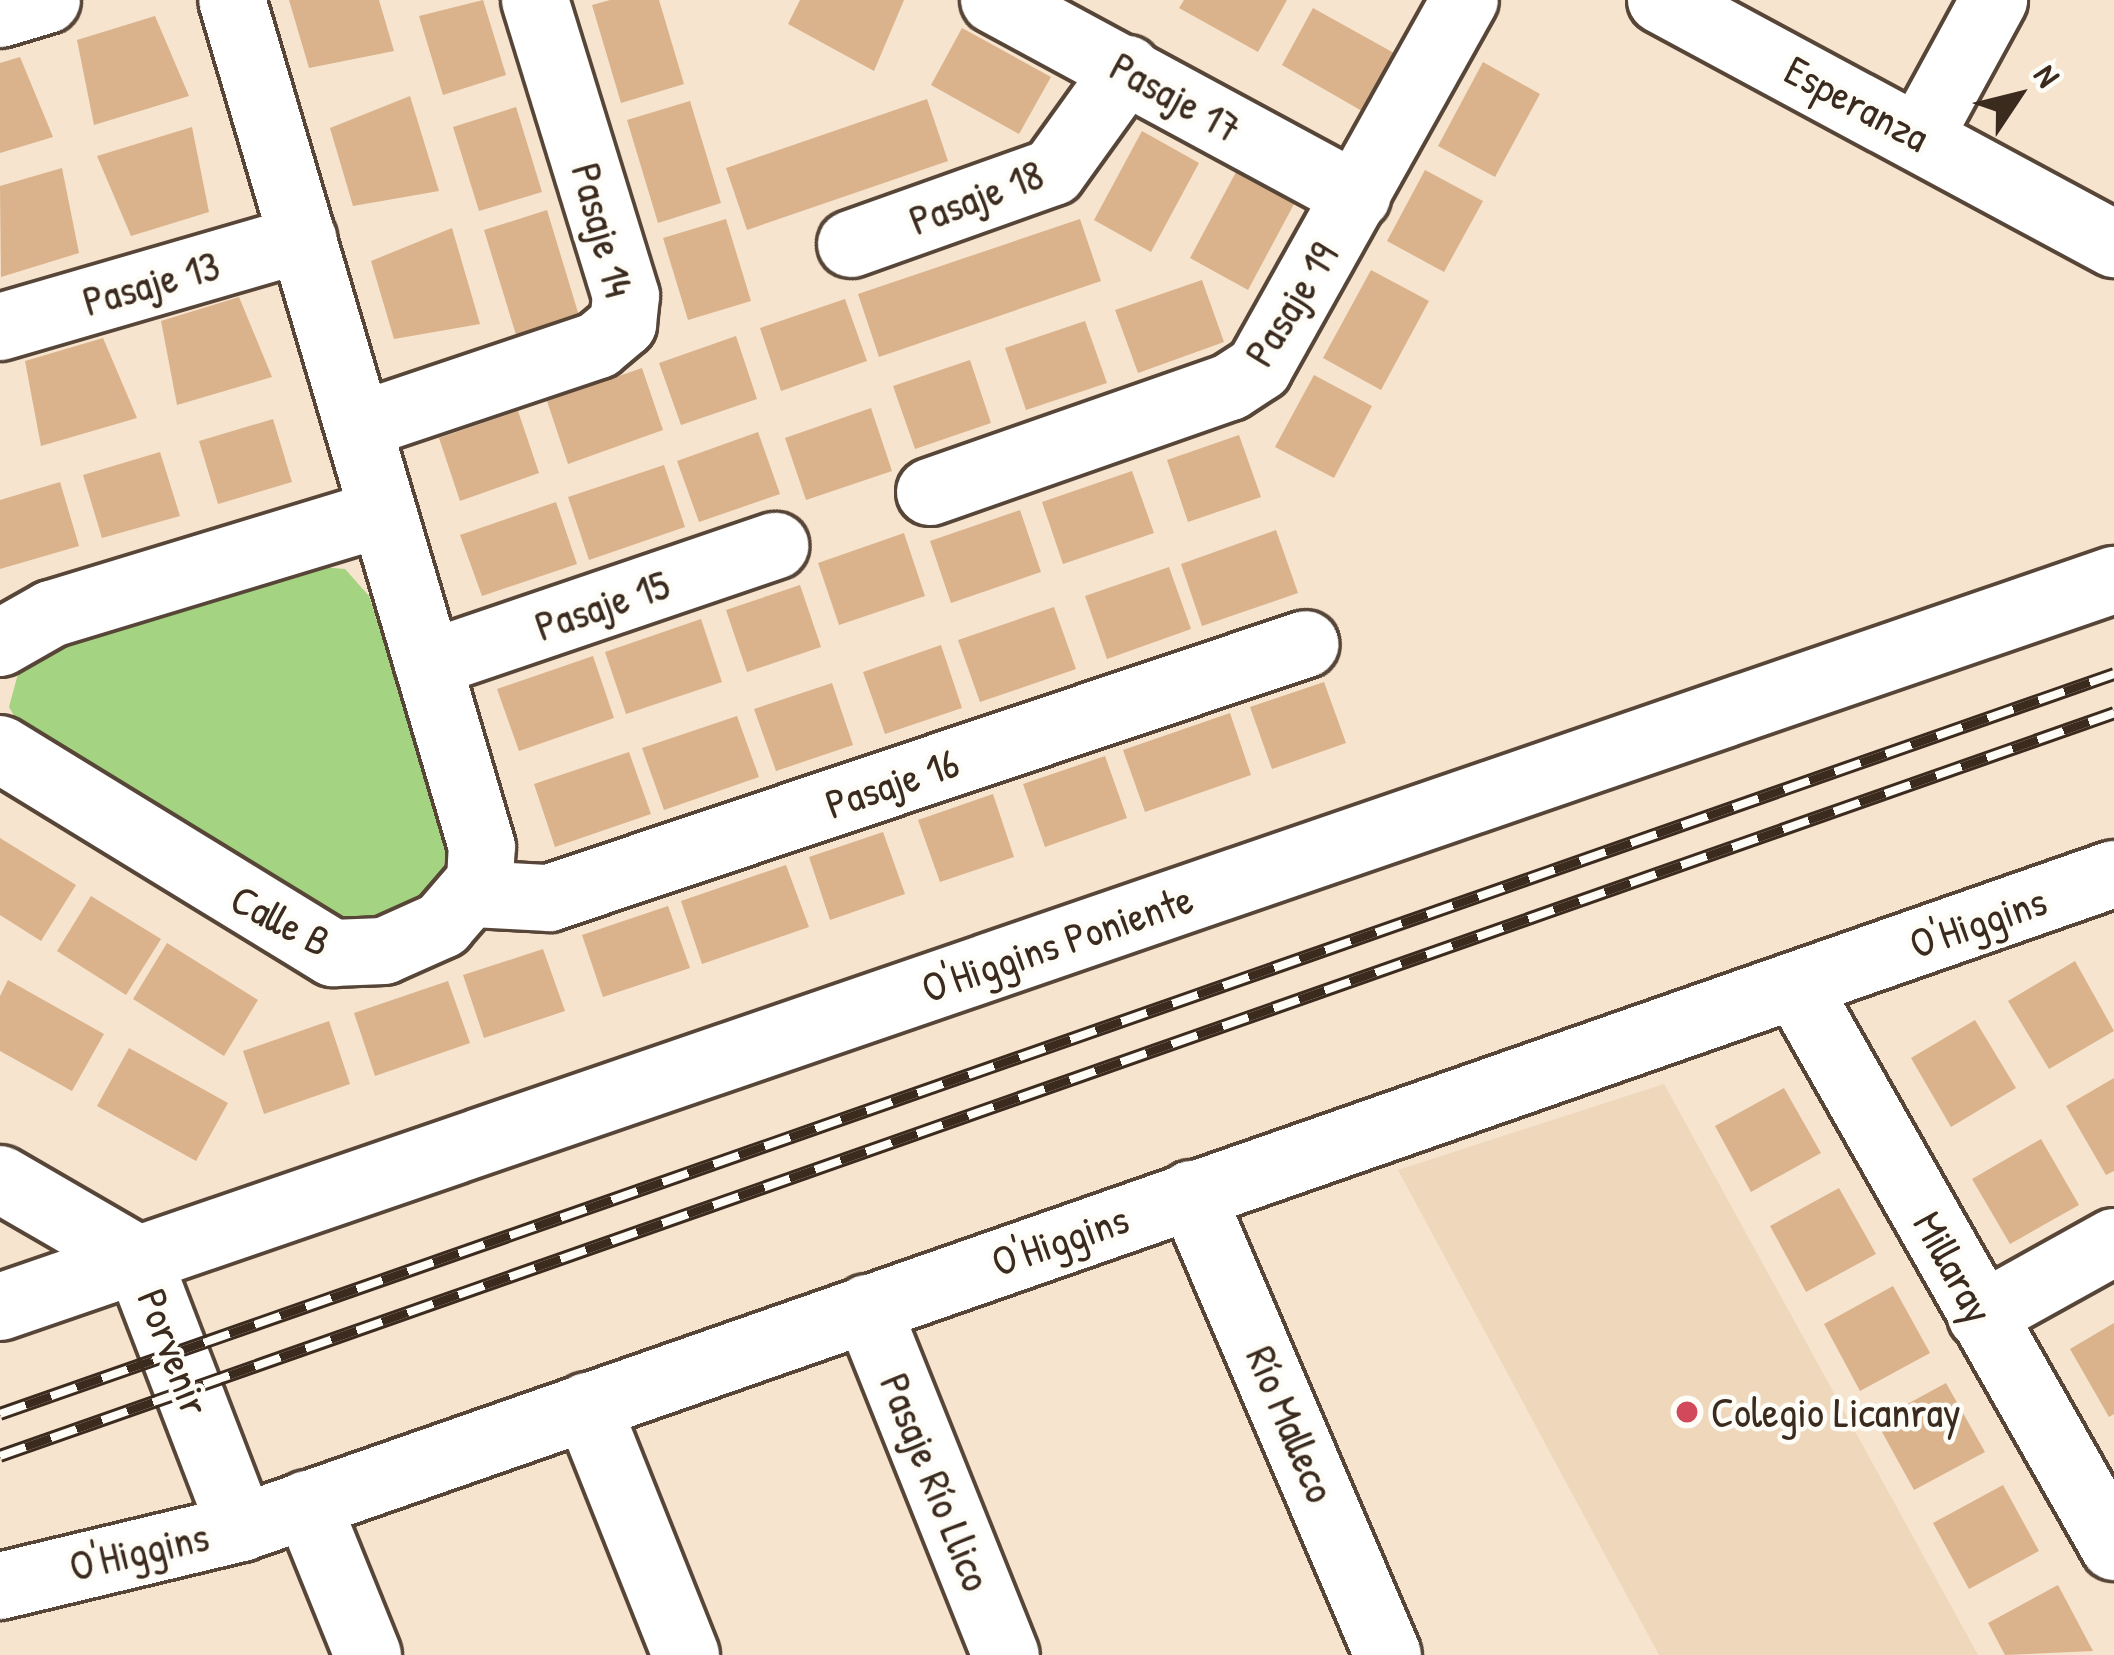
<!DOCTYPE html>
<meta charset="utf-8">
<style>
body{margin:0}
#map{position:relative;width:2114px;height:1655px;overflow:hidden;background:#f6e4ce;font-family:"Patrick Hand",sans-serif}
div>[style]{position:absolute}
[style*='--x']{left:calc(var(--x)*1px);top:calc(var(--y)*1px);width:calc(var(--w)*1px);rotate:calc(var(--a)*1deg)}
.built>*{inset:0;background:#eed7bb}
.green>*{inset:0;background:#a4d381}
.building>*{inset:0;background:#dab38c}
.roads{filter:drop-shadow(3px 0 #574638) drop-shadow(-3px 0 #574638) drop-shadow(0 3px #574638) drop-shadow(0 -3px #574638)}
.minor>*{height:66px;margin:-33px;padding:0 33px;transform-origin:33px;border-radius:33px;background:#fff}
.rail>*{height:14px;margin-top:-7px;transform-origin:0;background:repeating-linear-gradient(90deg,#fdfcf7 0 27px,#3b2a1e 0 54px);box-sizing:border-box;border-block:3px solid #3b2a1e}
.dots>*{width:33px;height:33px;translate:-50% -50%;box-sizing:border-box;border:6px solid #fdfcf7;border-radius:50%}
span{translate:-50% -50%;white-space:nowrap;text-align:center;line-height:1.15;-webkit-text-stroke:9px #fdfcf7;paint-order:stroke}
.street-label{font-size:42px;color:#3b2a1e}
.poi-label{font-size:42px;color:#3b2a1e}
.left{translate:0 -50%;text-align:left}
.north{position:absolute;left:1958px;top:36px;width:120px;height:120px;-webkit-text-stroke:9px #fdfcf7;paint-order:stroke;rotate:55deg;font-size:33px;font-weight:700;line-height:48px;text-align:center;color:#3b2a1e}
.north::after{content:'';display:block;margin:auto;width:42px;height:54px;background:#3b2a1e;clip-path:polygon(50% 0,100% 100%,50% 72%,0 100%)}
</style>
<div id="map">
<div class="built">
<div style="clip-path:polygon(1664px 1084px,1978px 1655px,1659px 1655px,1398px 1170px)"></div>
</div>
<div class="green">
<div style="clip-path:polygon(310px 566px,345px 569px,369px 596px,449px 845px,439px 884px,424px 898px,351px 925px,19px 724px,9px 707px,19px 670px,34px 657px)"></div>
</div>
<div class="building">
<div style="clip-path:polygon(289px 0,379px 0,394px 51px,309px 68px)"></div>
<div style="clip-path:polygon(483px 0,506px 75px,443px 95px,419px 16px)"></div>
<div style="clip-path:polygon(610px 0,659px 0,684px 84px,621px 103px,592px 5px)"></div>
<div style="clip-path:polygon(800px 0,904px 0,874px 71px,788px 24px)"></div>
<div style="clip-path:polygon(1184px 0,1287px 0,1258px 52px,1179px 8px)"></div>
<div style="clip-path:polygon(1313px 8px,1394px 53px,1362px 111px,1282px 65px)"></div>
<div style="clip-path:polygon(155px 16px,189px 96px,94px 125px,77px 40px)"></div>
<div style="clip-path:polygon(962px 28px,1051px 77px,1019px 134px,931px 85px)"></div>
<div style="clip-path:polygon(20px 57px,53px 137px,0 153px,0 63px)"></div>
<div style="clip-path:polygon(1483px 62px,1540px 94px,1495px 177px,1438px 146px)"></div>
<div style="clip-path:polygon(410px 96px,439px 191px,353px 206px,330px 128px)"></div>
<div style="clip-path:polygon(927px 99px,948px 161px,747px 230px,726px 168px)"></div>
<div style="clip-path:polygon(690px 101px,721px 203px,658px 223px,627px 120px)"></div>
<div style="clip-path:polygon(516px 107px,542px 192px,479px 211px,453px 127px)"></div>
<div style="clip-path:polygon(192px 127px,209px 212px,131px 236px,97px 156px)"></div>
<div style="clip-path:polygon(1142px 131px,1199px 163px,1151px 252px,1094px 220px)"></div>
<div style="clip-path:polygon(1243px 159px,1301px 191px,1248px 290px,1190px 258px)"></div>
<div style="clip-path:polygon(62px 168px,79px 253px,1px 277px,0 186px)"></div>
<div style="clip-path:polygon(1425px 170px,1483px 201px,1444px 272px,1387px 241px)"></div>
<div style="clip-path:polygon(547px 210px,583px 329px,520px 348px,484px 230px)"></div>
<div style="clip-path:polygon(726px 219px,751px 301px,688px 320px,663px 238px)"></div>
<div style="clip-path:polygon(1080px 219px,1101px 281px,879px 357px,858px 294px)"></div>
<div style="clip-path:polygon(452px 228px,480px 324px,394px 339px,371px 261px)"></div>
<div style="clip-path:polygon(1371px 270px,1429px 301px,1381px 390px,1323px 358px)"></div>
<div style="clip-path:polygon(1202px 280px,1224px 342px,1138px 373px,1115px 310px)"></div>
<div style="clip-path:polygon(239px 297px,272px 377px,177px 405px,161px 321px)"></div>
<div style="clip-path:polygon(845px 299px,867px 361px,781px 391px,760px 328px)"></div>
<div style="clip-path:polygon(1085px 321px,1107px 383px,1026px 410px,1005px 348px)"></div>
<div style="clip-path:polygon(736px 336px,757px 399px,681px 425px,659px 363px)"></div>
<div style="clip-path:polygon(103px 338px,137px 418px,41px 446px,25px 361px)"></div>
<div style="clip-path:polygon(970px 360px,991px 423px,915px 449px,893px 386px)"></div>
<div style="clip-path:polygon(642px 368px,663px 430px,568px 464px,547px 401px)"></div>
<div style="clip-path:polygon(1314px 375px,1372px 406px,1334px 478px,1275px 447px)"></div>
<div style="clip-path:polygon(871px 408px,892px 471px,806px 500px,785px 438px)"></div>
<div style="clip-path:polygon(518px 411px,539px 473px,460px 501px,439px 438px)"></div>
<div style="clip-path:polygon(273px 419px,292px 482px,218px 504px,199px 441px)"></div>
<div style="clip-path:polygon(758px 432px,780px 494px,699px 522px,677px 461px)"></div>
<div style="clip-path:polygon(1239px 435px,1261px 497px,1188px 522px,1167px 460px)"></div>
<div style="clip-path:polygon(160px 452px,180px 516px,102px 538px,83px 475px)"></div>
<div style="clip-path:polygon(664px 465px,685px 527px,589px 560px,568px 497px)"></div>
<div style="clip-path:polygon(1132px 471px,1154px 533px,1063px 564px,1042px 502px)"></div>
<div style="clip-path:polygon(60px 482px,79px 546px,0 569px,0 500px)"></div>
<div style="clip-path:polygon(556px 502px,577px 564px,482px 596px,460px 535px)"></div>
<div style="clip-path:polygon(1020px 510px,1041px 572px,951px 603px,930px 541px)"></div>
<div style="clip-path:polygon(1276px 530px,1298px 593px,1202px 626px,1181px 564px)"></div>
<div style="clip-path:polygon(904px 533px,925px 596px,839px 625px,818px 563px)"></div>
<div style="clip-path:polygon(1169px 567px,1191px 629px,1107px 659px,1085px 596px)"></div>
<div style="clip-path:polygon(800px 585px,821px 647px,747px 672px,726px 610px)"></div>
<div style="clip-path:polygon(1054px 607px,1076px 669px,980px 702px,958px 640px)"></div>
<div style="clip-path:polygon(701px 619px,722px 682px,626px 714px,605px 652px)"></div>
<div style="clip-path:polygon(941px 645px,962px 708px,885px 734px,863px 672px)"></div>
<div style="clip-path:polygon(593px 656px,614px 718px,519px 751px,497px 689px)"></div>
<div style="clip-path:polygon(1324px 682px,1346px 743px,1272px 769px,1250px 707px)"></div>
<div style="clip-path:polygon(832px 683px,853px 745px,776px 771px,754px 709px)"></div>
<div style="clip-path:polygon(1230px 713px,1251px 775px,1145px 812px,1123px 750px)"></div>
<div style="clip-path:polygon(737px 716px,759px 777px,664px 810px,642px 748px)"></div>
<div style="clip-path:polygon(629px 752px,651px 814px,555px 847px,534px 784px)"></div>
<div style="clip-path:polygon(1105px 756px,1127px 818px,1045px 847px,1023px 784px)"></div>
<div style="clip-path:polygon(993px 794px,1014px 857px,940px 882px,918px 820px)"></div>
<div style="clip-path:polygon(883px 832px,905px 894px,830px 920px,809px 857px)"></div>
<div style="clip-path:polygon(0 838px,76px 885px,41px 941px,0 915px)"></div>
<div style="clip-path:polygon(786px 865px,809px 927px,702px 964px,681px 901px)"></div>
<div style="clip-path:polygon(91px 896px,161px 939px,126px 995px,57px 951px)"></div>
<div style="clip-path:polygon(668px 906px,690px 968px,603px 997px,582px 935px)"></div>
<div style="clip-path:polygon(167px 943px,258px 1000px,224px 1056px,133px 999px)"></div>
<div style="clip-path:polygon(543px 949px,565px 1011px,484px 1038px,463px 975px)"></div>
<div style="clip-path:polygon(2075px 961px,2114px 1031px,2049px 1069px,2008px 1001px)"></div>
<div style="clip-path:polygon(8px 980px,104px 1034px,72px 1091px,0 1051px,0 996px)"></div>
<div style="clip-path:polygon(448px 981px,470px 1043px,375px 1076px,354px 1013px)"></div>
<div style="clip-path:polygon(1975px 1020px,2016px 1088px,1951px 1127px,1911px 1058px)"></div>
<div style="clip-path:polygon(329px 1021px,350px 1084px,264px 1114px,243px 1051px)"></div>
<div style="clip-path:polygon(129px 1048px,228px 1103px,196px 1161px,97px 1106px)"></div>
<div style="clip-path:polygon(2114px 1078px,2114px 1171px,2106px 1175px,2066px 1106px)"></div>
<div style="clip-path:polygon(1784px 1088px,1821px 1153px,1751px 1192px,1715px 1126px)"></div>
<div style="clip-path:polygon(2041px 1139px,2079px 1205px,2010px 1244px,1972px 1179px)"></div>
<div style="clip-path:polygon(1839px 1188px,1876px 1254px,1806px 1292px,1770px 1226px)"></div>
<div style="clip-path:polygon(1893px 1286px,1930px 1353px,1860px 1391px,1824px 1324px)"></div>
<div style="clip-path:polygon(2114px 1323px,2114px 1414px,2109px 1417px,2070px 1349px)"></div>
<div style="clip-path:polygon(1946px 1383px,1985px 1452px,1914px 1490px,1876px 1421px)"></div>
<div style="clip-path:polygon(2003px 1485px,2039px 1551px,1969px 1589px,1933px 1523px)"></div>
<div style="clip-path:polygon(2058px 1585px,2093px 1651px,2005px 1655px,1988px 1623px)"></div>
</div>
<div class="roads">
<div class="minor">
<div style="--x:994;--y:0;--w:413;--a:28.4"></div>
<div style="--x:1661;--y:0;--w:515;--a:28.31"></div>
<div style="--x:0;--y:14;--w:49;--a:-16.6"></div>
<div style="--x:1920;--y:136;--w:155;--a:-61.4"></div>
<div style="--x:851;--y:244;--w:214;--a:-19.6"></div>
<div style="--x:1053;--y:172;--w:127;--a:-54.3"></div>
<div style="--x:0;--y:327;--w:316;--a:-16.2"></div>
<div style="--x:358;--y:426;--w:253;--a:-18.6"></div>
<div style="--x:598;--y:345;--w:33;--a:-40"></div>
<div style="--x:623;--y:324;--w:28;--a:-84"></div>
<div style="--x:626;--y:296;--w:310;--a:-107.1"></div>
<div style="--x:930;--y:492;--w:318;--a:-19.3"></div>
<div style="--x:1230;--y:387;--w:35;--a:-33"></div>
<div style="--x:1259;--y:368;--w:422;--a:-60.8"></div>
<div style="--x:0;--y:643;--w:59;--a:-29.6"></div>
<div style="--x:51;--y:614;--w:347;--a:-16.9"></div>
<div style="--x:428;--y:664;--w:367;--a:-18.8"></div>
<div style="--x:0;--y:749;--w:391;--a:31.5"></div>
<div style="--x:333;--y:953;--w:51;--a:-2.2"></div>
<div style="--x:384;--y:951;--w:64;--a:-24.1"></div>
<div style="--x:442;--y:925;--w:58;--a:-49.2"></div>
<div style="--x:480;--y:881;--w:34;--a:-87"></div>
<div style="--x:482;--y:847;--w:883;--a:-106.44"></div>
<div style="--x:474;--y:894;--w:75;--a:3.1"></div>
<div style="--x:549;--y:898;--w:798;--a:-18.55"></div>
<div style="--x:1796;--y:986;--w:645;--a:60.45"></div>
<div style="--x:0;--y:1179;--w:160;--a:30.1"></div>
<div style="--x:138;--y:1259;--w:288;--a:69"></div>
<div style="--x:1191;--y:1194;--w:501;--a:66.86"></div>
<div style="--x:0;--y:1307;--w:2236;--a:-18.98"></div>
<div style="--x:867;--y:1308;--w:374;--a:68.2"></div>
<div style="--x:1981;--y:1316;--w:152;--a:-29.1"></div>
<div style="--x:587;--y:1406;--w:268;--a:68.3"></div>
<div style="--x:307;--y:1504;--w:163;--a:68"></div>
<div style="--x:0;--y:1586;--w:248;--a:-13.5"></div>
<div style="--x:241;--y:1528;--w:1984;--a:-19.25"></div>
</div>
</div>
<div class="rail">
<div style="--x:0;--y:1414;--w:2240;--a:-19.29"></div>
<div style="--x:0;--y:1456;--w:2241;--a:-19.36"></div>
</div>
<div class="dots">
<div style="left:1687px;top:1412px;background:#d1495b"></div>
</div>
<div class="street-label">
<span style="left:1176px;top:97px;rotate:29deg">Pasaje 17</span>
<span style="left:1857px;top:103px;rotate:28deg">Esperanza</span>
<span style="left:976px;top:197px;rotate:-21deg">Pasaje 18</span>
<span style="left:603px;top:230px;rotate:75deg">Pasaje 14</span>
<span style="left:151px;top:283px;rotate:-16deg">Pasaje 13</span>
<span style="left:1291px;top:304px;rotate:-58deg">Pasaje 19</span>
<span style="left:602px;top:605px;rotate:-19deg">Pasaje 15</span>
<span style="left:892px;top:783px;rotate:-19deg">Pasaje 16</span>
<span style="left:281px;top:920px;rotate:28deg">Calle B</span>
<span style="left:1978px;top:922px;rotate:-19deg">O'Higgins</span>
<span style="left:1057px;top:943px;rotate:-19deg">O'Higgins Poniente</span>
<span style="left:1060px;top:1240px;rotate:-19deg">O'Higgins</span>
<span style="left:1954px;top:1267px;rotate:61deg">Millaray</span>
<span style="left:174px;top:1352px;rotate:69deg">Porvenir</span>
<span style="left:1291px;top:1424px;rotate:67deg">Río Malleco</span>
<span style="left:936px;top:1482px;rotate:68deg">Pasaje Río Llico</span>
<span style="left:139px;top:1551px;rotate:-13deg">O'Higgins</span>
</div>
<div class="poi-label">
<span class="left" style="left:1711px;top:1412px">Colegio Licanray</span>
</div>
<div class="north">N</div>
</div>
